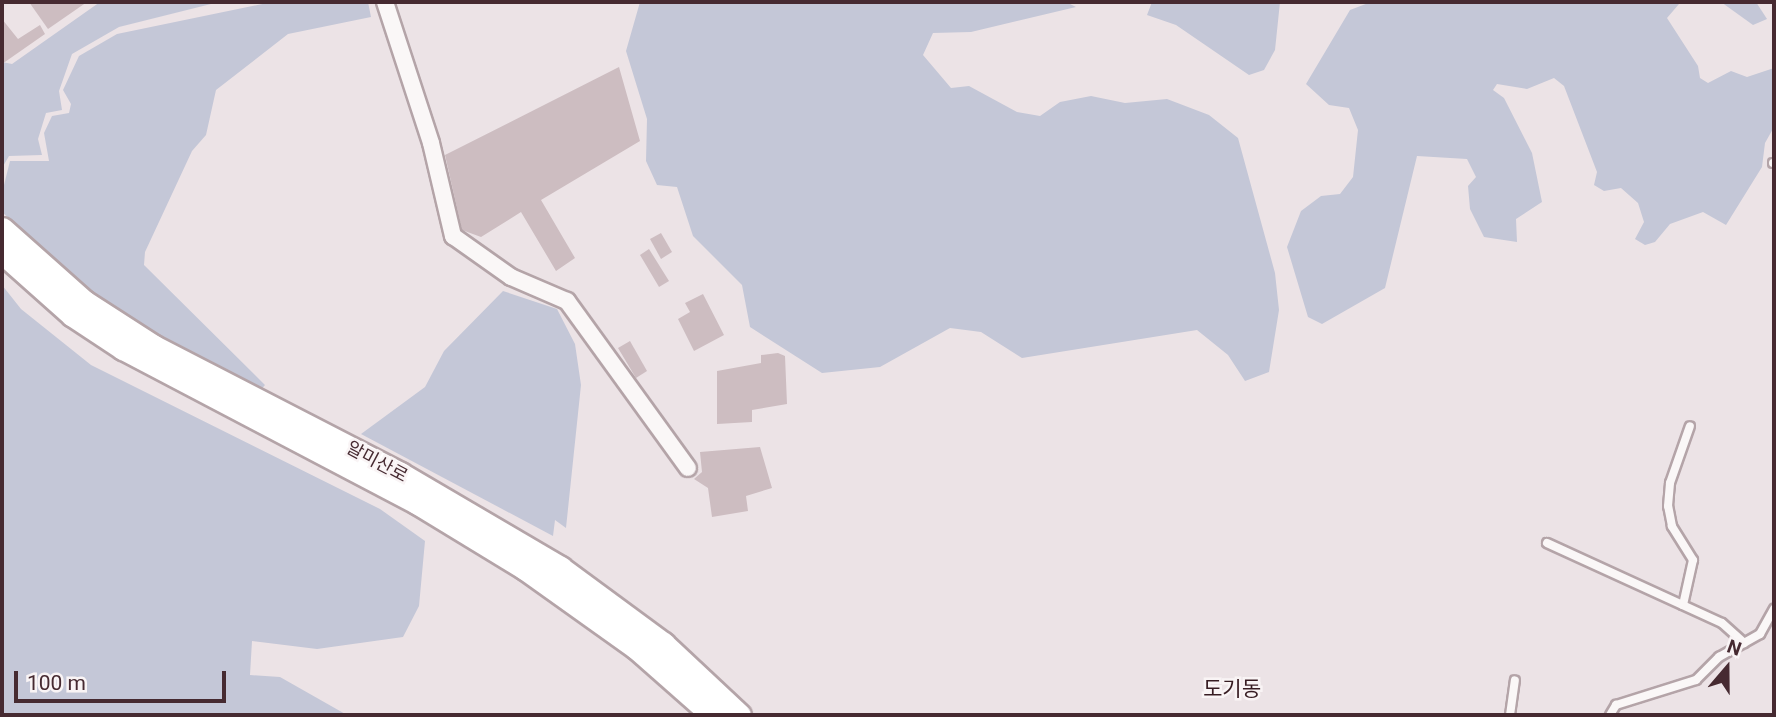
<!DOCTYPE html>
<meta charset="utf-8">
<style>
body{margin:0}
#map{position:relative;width:1776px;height:717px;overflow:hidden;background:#ece3e6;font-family:Roboto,"Noto Sans KR",sans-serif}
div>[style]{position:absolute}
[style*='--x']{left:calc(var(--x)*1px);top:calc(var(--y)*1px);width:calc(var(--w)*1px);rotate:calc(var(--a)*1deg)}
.green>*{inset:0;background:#c4c7d7}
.building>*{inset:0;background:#cdbdc1}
.roads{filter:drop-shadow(2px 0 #b4a4a8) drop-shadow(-2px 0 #b4a4a8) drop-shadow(0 2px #b4a4a8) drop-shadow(0 -2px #b4a4a8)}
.service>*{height:8px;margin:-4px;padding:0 4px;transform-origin:4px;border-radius:4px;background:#faf7f7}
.minor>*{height:16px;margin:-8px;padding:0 8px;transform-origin:8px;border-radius:8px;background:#faf7f7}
.secondary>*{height:23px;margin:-11.5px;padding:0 11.5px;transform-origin:11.5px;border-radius:11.5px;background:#fff}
span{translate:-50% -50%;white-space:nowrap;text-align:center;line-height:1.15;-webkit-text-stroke:5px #f9f4f5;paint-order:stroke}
.street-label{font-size:18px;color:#462a31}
.quarter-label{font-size:21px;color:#371c22}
.frame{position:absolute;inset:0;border:4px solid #462a31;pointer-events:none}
.north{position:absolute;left:1692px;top:633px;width:70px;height:70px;-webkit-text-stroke:5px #f9f4f5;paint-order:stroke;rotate:20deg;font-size:19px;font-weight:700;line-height:28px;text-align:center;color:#462a31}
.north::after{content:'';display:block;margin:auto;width:24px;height:32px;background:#462a31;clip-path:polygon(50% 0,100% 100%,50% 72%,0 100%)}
.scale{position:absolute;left:14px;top:671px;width:212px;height:32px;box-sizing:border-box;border:4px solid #462a31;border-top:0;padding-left:9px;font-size:21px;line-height:24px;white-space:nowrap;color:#462a31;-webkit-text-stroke:5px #f9f4f5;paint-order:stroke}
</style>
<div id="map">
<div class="green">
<div style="clip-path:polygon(100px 2px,219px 2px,119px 27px,72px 54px,59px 91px,62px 110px,46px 113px,38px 139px,42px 155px,9px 156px,2px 168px,2px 62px,12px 64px)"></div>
<div style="clip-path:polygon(272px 2px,368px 2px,371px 17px,288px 34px,216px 90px,206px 135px,192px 151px,145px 252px,144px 265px,265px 385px,258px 393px,96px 299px,2px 212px,2px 193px,10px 161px,49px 161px,44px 133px,52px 116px,69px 113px,71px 104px,63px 90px,79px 56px,117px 34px)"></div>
<div style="clip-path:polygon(640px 2px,1066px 2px,1076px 7px,971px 32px,933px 33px,923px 55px,951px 88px,969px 86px,1017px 112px,1040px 116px,1060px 102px,1091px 96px,1125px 103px,1167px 99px,1209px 115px,1238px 138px,1275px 273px,1279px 310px,1269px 372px,1245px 381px,1228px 355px,1197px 330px,1022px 358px,981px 332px,950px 328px,880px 367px,822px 373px,750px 327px,742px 285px,693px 236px,677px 187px,657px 185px,646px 161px,647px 119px,626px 51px)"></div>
<div style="clip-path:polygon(1152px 2px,1280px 2px,1275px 50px,1264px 70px,1249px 75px,1176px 25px,1147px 15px)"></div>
<div style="clip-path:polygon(1371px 2px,1692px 2px,1679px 4px,1667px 18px,1698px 66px,1700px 78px,1708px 83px,1731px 71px,1747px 77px,1774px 68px,1774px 127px,1765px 143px,1762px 167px,1726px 225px,1703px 212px,1670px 224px,1655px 242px,1645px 245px,1635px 239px,1644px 222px,1638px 203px,1621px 188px,1604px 191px,1594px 185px,1597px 172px,1564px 86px,1554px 78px,1527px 89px,1497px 84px,1493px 90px,1504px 98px,1532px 153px,1542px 202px,1516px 219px,1517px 242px,1484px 237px,1470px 209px,1468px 186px,1476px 177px,1467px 159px,1417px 156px,1385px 288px,1322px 324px,1308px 317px,1287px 247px,1301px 211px,1321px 196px,1340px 194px,1353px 177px,1358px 130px,1349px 108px,1329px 105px,1306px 84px,1350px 10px)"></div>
<div style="clip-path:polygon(1721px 2px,1756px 2px,1767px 19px,1753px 25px)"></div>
<div style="clip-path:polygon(2px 285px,21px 309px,91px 365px,380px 509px,425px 541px,419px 606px,403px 637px,317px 649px,252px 641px,250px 675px,280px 677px,347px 715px,2px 715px)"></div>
<div style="clip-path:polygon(503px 291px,557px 309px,575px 344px,581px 385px,566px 528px,555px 520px,553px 536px,361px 434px,425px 387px,444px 351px)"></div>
</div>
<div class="building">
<div style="clip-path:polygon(29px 2px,87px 2px,48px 29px)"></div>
<div style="clip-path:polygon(2px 19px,18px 39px,40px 25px,45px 34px,2px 64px)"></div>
<div style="clip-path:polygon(619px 67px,640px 141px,541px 200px,575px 258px,556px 271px,521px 212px,481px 237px,462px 230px,445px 155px)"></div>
<div style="clip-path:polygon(661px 233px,672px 252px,661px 259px,650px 239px)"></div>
<div style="clip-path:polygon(649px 249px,669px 281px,659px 287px,640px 255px)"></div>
<div style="clip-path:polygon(703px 294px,724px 335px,694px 351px,678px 319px,690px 312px,685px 303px)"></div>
<div style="clip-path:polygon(630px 341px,647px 371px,636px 378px,618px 348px)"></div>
<div style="clip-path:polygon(778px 353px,785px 356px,787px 404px,752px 410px,752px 422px,717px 424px,717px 371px,761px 363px,761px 355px)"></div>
<div style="clip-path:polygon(760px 447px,772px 488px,746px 496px,748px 511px,712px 517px,708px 488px,694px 479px,702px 472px,700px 452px)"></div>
</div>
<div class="roads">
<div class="service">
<div style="--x:1773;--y:163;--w:1;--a:0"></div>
<div style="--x:1547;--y:543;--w:192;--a:24.6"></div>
<div style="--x:1722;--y:623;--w:30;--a:42"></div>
<div style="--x:1683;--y:605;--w:46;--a:-77.5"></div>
<div style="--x:1693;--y:560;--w:40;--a:-122"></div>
<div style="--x:1672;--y:526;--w:20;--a:-101"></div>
<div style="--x:1668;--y:506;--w:23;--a:-85"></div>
<div style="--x:1670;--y:483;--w:60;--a:-70.7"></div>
<div style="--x:1510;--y:715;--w:35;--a:-82"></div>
<div style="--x:1610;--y:715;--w:12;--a:-59"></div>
<div style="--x:1616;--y:705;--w:84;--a:-17.4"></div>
<div style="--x:1696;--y:680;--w:33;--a:-45"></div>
<div style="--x:1719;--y:657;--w:47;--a:-29.3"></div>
<div style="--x:1760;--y:634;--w:29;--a:-61"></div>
</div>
<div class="minor">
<div style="--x:385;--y:2;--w:148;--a:71.9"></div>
<div style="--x:431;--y:143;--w:96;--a:76.7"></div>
<div style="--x:453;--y:236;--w:71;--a:35.3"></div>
<div style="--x:511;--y:277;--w:61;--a:23.2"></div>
<div style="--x:567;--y:301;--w:206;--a:54.1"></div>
</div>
<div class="secondary">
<div style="--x:2;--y:229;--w:110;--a:41.7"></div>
<div style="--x:84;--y:302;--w:83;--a:32.7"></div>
<div style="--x:154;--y:347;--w:277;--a:27.3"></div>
<div style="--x:400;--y:474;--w:186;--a:30.4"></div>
<div style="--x:560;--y:568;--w:128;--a:36.4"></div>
<div style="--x:663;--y:644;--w:104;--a:43.1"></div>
<div style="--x:2;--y:252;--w:95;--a:41.6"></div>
<div style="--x:73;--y:315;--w:60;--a:33.4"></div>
<div style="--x:123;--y:348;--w:333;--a:27.7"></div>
<div style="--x:418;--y:503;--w:125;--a:31.3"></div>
<div style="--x:525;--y:568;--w:138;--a:35.5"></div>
<div style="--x:637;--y:648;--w:101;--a:41.4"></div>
</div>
</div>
<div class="street-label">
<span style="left:377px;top:462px;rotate:28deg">알미산로</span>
</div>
<div class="quarter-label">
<span style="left:1232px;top:689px">도기동</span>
</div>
<div class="frame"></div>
<div class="north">N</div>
<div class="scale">100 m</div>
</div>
